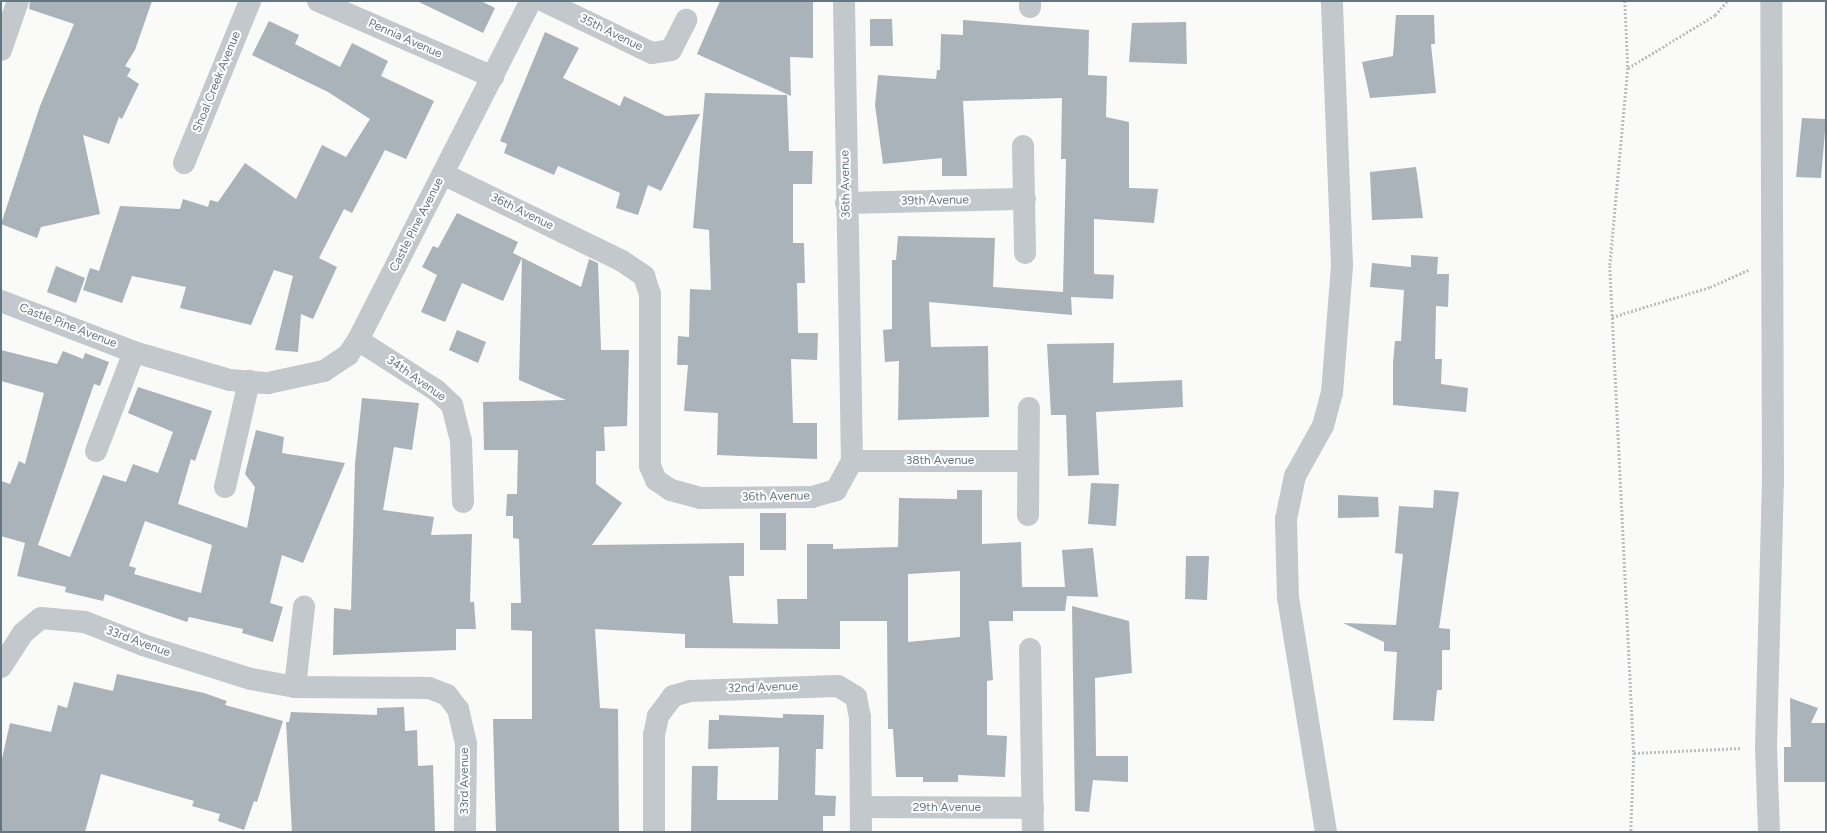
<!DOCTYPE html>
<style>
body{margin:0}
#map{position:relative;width:1827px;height:833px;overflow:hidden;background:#fafaf8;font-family:Figtree,sans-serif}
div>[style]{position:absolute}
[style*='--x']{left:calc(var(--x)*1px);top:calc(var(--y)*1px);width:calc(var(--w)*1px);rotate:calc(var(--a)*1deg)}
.building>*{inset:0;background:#aab3b9}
.path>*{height:2.5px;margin-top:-1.25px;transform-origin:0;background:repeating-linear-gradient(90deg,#bbbfc2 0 2px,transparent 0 4px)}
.minor>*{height:22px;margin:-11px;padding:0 11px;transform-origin:11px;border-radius:11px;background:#c3c8cc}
span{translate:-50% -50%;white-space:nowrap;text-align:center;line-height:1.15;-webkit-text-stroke:4px #fff;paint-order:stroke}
.street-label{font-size:12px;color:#657683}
.frame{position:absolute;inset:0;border:2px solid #657683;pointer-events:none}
</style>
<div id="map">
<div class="building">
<div style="clip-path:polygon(30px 1px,152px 1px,135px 50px,125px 66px,131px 69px,127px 76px,139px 84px,122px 119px,119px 117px,109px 144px,83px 135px,100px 214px,41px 227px,37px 238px,1px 224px,40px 106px,74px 24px,29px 9px)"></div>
<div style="clip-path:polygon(417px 1px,481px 1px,495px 8px,483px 33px)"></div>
<div style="clip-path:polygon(720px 1px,813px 1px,813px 58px,790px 57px,791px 96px,697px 54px)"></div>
<div style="clip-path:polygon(1396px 15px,1434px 15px,1435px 44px,1431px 44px,1436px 93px,1370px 98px,1362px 62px,1393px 56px)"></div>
<div style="clip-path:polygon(870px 19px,892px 19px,893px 46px,870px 46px)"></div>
<div style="clip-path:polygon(963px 20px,1089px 30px,1088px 75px,1107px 76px,1106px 117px,1129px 122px,1129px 188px,1158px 189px,1154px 223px,1094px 219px,1094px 274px,1114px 275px,1113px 299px,1071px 297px,1072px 315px,929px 302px,931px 347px,988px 346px,989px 417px,898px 420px,899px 361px,885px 362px,883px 330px,892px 329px,892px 260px,896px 260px,898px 236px,995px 238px,993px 287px,1063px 292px,1066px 159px,1061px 159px,1062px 98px,963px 101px,967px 176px,942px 176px,942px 158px,883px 164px,875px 105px,878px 75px,936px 79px,937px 70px,940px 70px,941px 34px,963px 35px)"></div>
<div style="clip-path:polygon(269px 21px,299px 35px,295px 44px,340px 67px,352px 43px,388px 61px,381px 76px,434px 101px,406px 159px,385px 150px,352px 213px,344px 209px,319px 258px,337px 267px,313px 319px,301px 314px,298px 352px,275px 350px,293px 276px,274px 270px,251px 325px,180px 308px,186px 287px,132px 276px,122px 303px,83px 290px,90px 268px,99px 271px,120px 206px,180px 209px,183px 199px,208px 207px,210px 200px,218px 202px,245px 163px,296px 199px,322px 145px,346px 157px,370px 119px,328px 92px,252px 55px)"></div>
<div style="clip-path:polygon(1186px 22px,1187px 64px,1129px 62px,1132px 23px)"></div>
<div style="clip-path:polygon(545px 32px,579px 48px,563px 78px,620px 106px,624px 96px,666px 116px,700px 114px,661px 191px,648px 185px,638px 215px,616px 208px,620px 193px,558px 166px,554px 175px,504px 153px,507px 144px,500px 141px)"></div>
<div style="clip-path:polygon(705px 93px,787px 95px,789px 151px,813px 151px,812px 184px,793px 184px,793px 243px,804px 243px,805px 283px,797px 283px,798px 333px,818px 333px,817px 360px,791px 359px,793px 423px,817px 423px,817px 459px,717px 455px,718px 413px,684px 411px,688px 365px,677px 365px,678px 336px,689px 337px,690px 289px,711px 290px,709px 230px,693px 228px)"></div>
<div style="clip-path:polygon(1802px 118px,1826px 119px,1821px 178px,1796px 177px)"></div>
<div style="clip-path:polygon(1416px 167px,1423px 218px,1372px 220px,1370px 172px)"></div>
<div style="clip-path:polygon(evenodd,457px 213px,518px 242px,513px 253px,581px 287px,589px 259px,598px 263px,601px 350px,629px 350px,627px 426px,604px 427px,605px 451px,596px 451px,596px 484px,622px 503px,592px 545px,744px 543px,744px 576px,729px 576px,733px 623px,778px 624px,777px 599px,807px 599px,807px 544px,833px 544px,833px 549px,898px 547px,899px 498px,957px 499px,957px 490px,982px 490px,982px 544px,1021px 542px,1022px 587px,1065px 587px,1062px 550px,1093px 548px,1098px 597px,1067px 596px,1065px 611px,1013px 611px,1013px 621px,989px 621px,993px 680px,987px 681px,987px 735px,1007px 736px,1005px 777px,958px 775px,958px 782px,923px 782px,923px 777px,896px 777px,893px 729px,888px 729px,887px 621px,840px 621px,840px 649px,685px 648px,685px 634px,595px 629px,600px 708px,618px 709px,619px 832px,496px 832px,493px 719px,532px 719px,532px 631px,511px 630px,511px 603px,521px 603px,519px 539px,513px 538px,513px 516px,506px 516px,507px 494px,517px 494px,518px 450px,484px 450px,483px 402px,566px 400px,519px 380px,522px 258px,503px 301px,462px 283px,445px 322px,421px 312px,437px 275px,422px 267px,433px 246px,438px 248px,457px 213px,960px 571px,960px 637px,908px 642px,908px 574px,960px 571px)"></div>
<div style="clip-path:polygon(1411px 255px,1438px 257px,1437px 274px,1449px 274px,1448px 307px,1436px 306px,1435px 359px,1442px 359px,1441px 384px,1468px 388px,1466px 412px,1393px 405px,1393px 363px,1395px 341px,1401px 341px,1404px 290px,1370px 287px,1372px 263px,1411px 267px)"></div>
<div style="clip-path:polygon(56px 266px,85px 278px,76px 303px,47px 292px)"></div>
<div style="clip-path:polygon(457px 330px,486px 342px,478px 363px,449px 350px)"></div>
<div style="clip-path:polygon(1114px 343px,1113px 383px,1182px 380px,1183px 407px,1096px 412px,1099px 475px,1068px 476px,1066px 415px,1051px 415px,1047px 344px)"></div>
<div style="clip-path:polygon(evenodd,1px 350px,57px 364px,63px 351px,83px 359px,85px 353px,109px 362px,100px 386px,94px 384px,38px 545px,70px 557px,103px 475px,126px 482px,133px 464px,158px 473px,173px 432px,128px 413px,138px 387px,212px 411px,195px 461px,191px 459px,178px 504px,247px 528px,255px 487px,245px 474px,256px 430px,284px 437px,282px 453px,345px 463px,303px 563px,282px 555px,270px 603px,283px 607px,273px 642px,242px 633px,243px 629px,189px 617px,187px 622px,105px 594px,103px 601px,65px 592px,66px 587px,17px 576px,25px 543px,1px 536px,1px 481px,10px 484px,19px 461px,25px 464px,44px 393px,1px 381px,1px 350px,145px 521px,212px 545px,201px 593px,134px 574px,136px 568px,129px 566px,145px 521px)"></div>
<div style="clip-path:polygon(362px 398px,419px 403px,412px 450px,394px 447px,383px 510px,434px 517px,431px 535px,472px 534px,470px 602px,474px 602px,476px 629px,456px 629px,456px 650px,333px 655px,334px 608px,351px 610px,355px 464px)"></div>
<div style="clip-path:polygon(1091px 483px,1119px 484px,1116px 526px,1088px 524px)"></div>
<div style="clip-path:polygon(1434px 490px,1459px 492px,1439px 628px,1450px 629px,1450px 650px,1442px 650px,1442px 690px,1437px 690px,1434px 721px,1393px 720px,1397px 652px,1384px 651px,1384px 642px,1343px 623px,1396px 625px,1403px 554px,1395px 553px,1399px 506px,1433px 508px)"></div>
<div style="clip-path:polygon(1338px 495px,1378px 497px,1379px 517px,1338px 518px)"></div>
<div style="clip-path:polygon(760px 513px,786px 513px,786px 550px,760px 550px)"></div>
<div style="clip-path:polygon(1186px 556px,1209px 556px,1207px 600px,1185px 599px)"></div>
<div style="clip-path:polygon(1072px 606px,1129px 621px,1132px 673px,1095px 678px,1096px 756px,1128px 756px,1128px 782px,1093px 780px,1089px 812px,1075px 811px)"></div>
<div style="clip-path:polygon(117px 674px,204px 693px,227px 701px,225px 705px,283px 721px,257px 802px,254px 801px,244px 830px,218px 821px,220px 814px,192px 806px,194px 801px,101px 774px,85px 832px,1px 832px,1px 763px,10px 723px,51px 732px,58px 705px,67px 708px,74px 682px,113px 691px)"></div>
<div style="clip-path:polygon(1790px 698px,1818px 708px,1811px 723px,1826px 723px,1826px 782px,1784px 782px,1784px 747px,1791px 747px)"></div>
<div style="clip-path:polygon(404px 707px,405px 731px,417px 730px,418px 766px,433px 765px,435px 832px,292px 832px,286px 722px,289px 722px,291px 712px,377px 715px,377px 708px)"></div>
<div style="clip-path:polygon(783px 714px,824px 715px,823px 749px,816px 749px,815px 795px,836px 796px,835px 816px,823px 816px,823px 832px,691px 832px,692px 766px,718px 766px,717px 800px,778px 800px,779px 747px,708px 749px,709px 720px,719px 720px,719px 715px,783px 718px)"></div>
</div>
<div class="path">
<div style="--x:1625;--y:1;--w:67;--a:87.4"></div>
<div style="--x:1628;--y:68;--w:199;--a:95.2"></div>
<div style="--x:1610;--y:266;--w:488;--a:87.2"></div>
<div style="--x:1634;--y:753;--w:79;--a:92.2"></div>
<div style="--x:1628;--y:68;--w:102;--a:-31.3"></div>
<div style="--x:1715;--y:15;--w:18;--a:-49"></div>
<div style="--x:1612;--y:317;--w:102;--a:-17"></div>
<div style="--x:1710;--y:287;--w:42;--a:-24.1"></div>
<div style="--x:1634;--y:753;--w:108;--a:-2.7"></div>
</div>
<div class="minor">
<div style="--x:318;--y:1;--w:191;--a:23.5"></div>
<div style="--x:544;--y:1;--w:120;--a:25.7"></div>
<div style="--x:652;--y:53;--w:19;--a:-9"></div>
<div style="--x:671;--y:50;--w:34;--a:-63"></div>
<div style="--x:1030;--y:1;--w:6;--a:90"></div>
<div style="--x:1;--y:50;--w:52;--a:-70.9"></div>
<div style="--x:1023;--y:146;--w:107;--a:88.9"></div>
<div style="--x:184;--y:163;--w:175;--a:-67.8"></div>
<div style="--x:443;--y:174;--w:199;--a:25.9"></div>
<div style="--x:622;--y:261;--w:27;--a:34"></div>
<div style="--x:644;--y:276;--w:19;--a:72"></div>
<div style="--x:650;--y:294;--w:172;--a:90"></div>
<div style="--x:650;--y:466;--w:15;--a:67"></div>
<div style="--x:656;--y:480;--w:18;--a:34"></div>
<div style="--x:671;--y:490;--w:30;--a:15"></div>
<div style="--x:700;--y:498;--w:112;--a:-0.5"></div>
<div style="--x:812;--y:497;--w:25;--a:-16"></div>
<div style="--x:836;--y:490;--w:33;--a:-61"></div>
<div style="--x:852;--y:461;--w:460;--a:-91"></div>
<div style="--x:846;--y:203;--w:179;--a:-1.3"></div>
<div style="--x:1;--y:301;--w:142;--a:21"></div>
<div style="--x:134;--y:352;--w:100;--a:16.3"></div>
<div style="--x:230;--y:380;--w:38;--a:5"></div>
<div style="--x:268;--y:383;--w:57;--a:-12.1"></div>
<div style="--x:324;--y:371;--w:29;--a:-34"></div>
<div style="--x:348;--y:355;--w:18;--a:-56"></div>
<div style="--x:358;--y:340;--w:381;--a:-63"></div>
<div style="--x:358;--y:340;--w:93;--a:32.7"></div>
<div style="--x:436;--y:390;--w:22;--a:43"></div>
<div style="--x:452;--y:405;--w:37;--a:76"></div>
<div style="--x:461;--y:441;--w:61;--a:88.1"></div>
<div style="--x:96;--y:451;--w:106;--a:-69"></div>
<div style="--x:852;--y:461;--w:176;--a:0"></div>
<div style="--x:225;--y:487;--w:109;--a:-77.2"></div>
<div style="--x:1028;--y:515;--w:107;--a:-89.5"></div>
<div style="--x:1030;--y:649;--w:183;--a:89.1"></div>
<div style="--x:1;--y:667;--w:40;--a:-57.1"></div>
<div style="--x:23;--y:633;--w:23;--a:-40"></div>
<div style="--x:41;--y:618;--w:44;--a:5.2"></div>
<div style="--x:85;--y:622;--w:62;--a:21.6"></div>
<div style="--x:143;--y:645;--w:113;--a:17.5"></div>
<div style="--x:251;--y:679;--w:45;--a:10.3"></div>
<div style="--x:295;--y:687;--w:134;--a:0.4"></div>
<div style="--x:429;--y:688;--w:19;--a:21"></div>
<div style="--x:447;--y:695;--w:18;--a:52"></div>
<div style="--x:458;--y:709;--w:37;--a:77"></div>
<div style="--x:466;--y:745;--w:87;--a:90.7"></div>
<div style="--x:295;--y:687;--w:81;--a:-83.6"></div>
<div style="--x:862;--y:807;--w:171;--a:0.3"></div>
<div style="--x:654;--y:832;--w:97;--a:-90"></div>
<div style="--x:654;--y:735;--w:19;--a:-78"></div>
<div style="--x:658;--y:716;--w:25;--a:-53"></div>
<div style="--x:673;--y:696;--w:18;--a:-16"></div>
<div style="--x:690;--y:691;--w:148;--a:-1.9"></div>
<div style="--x:838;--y:686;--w:21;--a:31"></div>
<div style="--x:856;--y:697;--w:20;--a:79"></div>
<div style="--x:860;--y:717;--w:115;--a:89.5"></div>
<div style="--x:1326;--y:832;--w:237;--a:-99.2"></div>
<div style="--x:1288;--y:598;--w:79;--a:-91.5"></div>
<div style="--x:1286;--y:519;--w:44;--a:-78.2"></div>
<div style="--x:1295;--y:476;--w:57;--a:-60.8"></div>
<div style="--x:1323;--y:426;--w:34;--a:-75"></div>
<div style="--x:1332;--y:393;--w:128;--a:-85.5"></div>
<div style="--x:1342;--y:265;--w:264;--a:-92.2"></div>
<div style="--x:1769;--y:832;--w:85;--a:-92"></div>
<div style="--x:1766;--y:747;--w:264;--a:-88.5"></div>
<div style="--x:1773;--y:483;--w:482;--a:-90.2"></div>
</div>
<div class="street-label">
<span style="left:611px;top:33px;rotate:26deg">35th Avenue</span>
<span style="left:405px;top:39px;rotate:24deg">Pennia Avenue</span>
<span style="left:217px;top:82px;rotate:-68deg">Shoal Creek Avenue</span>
<span style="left:846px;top:184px;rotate:-91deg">36th Avenue</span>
<span style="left:935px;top:201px;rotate:-1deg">39th Avenue</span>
<span style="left:522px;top:212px;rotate:26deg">36th Avenue</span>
<span style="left:417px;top:225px;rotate:-63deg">Castle Pine Avenue</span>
<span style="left:68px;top:326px;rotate:21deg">Castle Pine Avenue</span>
<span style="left:416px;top:379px;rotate:35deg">34th Avenue</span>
<span style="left:940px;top:461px">38th Avenue</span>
<span style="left:776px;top:497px;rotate:-1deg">36th Avenue</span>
<span style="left:138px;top:642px;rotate:20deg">33rd Avenue</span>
<span style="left:763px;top:688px;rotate:-2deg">32nd Avenue</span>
<span style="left:465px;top:781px;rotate:-90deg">33rd Avenue</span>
<span style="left:947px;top:808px">29th Avenue</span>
</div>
<div class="frame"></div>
</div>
